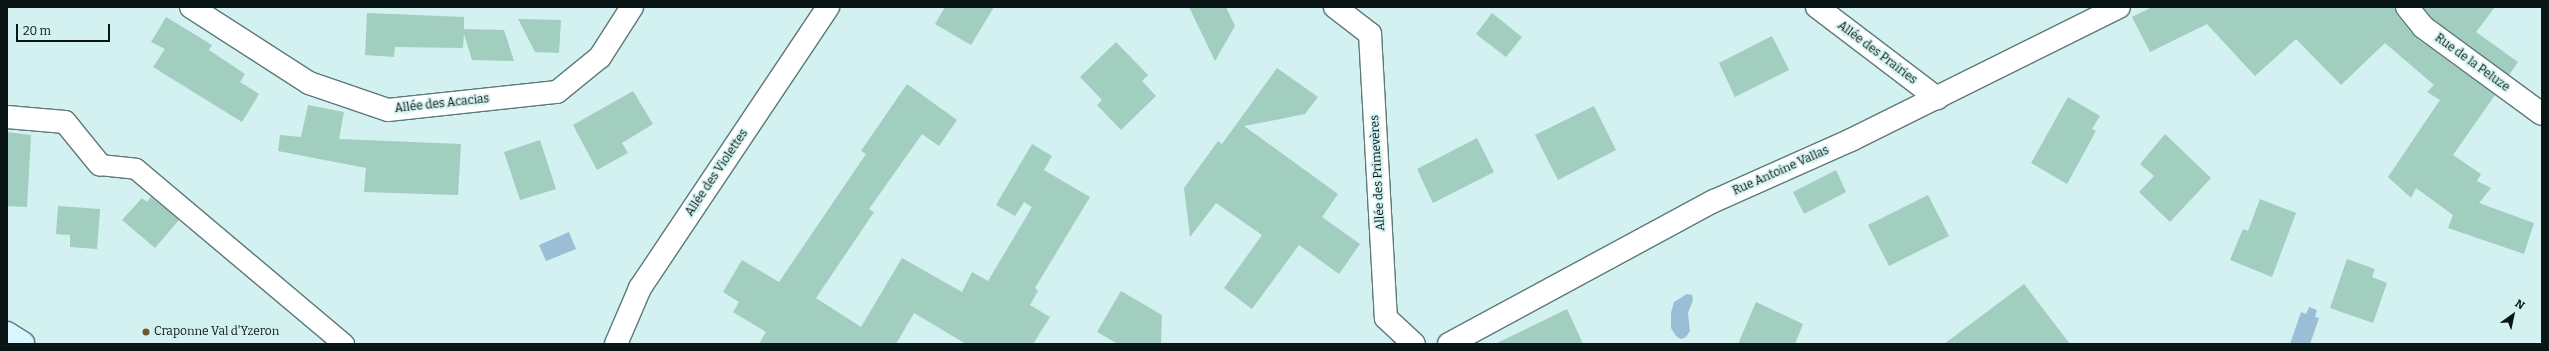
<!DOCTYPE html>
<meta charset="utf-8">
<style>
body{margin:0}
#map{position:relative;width:2549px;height:351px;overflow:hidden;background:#d2f1f0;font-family:Bitter,serif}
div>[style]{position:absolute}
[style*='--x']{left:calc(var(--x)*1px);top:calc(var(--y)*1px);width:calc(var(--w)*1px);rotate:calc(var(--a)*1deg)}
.water>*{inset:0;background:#9abed6}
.building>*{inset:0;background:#a1cebe}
.roads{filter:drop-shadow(1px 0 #5d7978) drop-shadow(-1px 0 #5d7978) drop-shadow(0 1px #5d7978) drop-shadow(0 -1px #5d7978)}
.pedestrian>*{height:20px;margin:-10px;padding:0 10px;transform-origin:10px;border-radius:10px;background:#fff}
.minor>*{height:22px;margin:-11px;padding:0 11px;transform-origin:11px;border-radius:11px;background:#fff}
.secondary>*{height:22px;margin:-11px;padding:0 11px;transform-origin:11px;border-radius:11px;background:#d9f7fe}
.dots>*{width:11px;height:11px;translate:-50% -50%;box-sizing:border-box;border:2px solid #d2f1f0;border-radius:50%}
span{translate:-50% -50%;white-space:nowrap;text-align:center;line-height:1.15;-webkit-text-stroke:3px #d2f1f0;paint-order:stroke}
.street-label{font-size:12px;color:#0a1515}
.poi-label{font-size:12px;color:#0a1515}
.left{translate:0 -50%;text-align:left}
.frame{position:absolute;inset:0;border:8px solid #0a1515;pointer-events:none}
.north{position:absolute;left:2493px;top:295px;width:40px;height:40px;-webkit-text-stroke:3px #d2f1f0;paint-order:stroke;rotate:33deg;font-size:11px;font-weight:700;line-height:16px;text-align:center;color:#0a1515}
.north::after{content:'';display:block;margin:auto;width:14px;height:18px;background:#0a1515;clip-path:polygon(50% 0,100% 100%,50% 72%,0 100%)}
.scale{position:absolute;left:16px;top:24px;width:94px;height:18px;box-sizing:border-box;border:2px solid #0a1515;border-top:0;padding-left:5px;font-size:12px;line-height:14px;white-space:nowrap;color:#0a1515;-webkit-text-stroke:3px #d2f1f0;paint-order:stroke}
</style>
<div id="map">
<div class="water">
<div style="clip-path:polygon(569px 232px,576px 249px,546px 261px,539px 245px)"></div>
<div style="clip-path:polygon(1687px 294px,1692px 295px,1693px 300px,1688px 313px,1690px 331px,1686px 337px,1681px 339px,1676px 336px,1671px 328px,1671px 313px,1674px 302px)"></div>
<div style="clip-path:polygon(2309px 307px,2317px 310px,2315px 317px,2319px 318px,2310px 344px,2290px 344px,2301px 312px,2306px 314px)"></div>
</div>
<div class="building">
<div style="clip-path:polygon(945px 7px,994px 7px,971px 45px,935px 24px)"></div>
<div style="clip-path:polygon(1189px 7px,1226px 7px,1235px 26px,1215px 61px)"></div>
<div style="clip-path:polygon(2152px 7px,2395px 7px,2397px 15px,2415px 37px,2495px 95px,2453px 155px,2481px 174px,2477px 181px,2491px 188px,2479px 203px,2534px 223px,2524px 254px,2448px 228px,2453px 215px,2416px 188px,2411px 198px,2388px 177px,2440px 100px,2427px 92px,2434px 85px,2385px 43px,2341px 85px,2296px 39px,2255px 76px,2207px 24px,2150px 52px,2132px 17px)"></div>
<div style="clip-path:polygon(2423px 7px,2495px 7px,2476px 32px,2518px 62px,2509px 75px,2432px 18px)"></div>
<div style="clip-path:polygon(367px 13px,464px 17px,464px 29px,504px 30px,514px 61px,472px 60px,464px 34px,463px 48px,395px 47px,394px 57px,365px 55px)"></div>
<div style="clip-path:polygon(1492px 13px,1522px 37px,1506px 57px,1476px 34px)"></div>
<div style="clip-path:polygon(166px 17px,212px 45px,209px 50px,245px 74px,240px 82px,259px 94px,242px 122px,153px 67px,165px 49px,151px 42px)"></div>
<div style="clip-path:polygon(518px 19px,561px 20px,559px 53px,535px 52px)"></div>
<div style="clip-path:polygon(1772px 36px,1789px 70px,1735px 97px,1719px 63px)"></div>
<div style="clip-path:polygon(1116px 42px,1148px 75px,1142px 81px,1156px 96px,1121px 130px,1097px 105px,1102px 100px,1080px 77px)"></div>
<div style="clip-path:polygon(1277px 68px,1318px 97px,1305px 114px,1244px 126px,1338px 194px,1322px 217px,1360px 244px,1339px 274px,1299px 245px,1252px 309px,1224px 288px,1262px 235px,1216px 203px,1190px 237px,1184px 188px,1218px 141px,1222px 144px)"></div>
<div style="clip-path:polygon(907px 84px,957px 120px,939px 146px,922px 134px,869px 209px,874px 212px,816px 298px,861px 327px,902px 258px,962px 292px,972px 272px,988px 281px,1032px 207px,1024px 202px,1015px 216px,996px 205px,1032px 144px,1052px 156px,1044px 170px,1090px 197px,1035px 288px,1038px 291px,1030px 305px,1050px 317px,1033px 344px,966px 344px,914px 313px,896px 344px,759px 344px,766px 332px,733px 312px,739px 302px,723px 292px,742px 260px,779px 282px,866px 154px,861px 151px)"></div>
<div style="clip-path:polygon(633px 91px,653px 124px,622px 143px,628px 153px,597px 170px,573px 125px)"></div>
<div style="clip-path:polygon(2068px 97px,2100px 116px,2092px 129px,2096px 131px,2067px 184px,2031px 163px)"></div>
<div style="clip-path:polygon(308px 105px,344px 112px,339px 139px,461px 144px,458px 195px,364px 192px,366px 168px,278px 151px,280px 135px,301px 137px)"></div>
<div style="clip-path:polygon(1594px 106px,1616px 150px,1558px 180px,1535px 135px)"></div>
<div style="clip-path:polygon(7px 132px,31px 135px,27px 207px,7px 206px)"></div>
<div style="clip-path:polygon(2165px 134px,2211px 178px,2170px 222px,2139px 192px,2154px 176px,2140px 164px)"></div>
<div style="clip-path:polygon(1477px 138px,1494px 172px,1433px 203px,1417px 169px)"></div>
<div style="clip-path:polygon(540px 140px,556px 189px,520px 200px,504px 152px)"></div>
<div style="clip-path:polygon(1836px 170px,1846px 192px,1804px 214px,1793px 192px)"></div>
<div style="clip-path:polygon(1928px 195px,1949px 236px,1889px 266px,1868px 225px)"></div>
<div style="clip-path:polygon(151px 197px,179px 220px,155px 248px,122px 220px,142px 198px,147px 202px)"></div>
<div style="clip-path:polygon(2260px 199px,2296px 213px,2272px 277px,2230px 260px,2243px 229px,2248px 231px)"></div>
<div style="clip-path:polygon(58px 206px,100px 209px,97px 249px,70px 247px,70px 235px,56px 234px)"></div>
<div style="clip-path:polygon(2347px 259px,2375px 269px,2372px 277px,2387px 283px,2373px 323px,2330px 308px)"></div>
<div style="clip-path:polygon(2024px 284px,2070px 344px,1944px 344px)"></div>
<div style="clip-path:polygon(1121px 291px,1162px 315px,1161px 344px,1118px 344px,1097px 332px)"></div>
<div style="clip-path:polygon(1756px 302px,1803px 324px,1795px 344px,1738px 344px)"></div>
<div style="clip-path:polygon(1567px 309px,1583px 344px,1495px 344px)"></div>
</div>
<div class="roads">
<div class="pedestrian">
<div style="--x:100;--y:165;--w:36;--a:6"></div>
<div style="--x:136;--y:169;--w:272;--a:40.1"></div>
</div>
<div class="minor">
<div style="--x:191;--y:7;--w:140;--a:32.8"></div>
<div style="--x:309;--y:83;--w:83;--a:18.9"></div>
<div style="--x:388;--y:110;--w:170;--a:-6.1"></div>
<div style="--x:557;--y:92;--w:55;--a:-39.1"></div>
<div style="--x:600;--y:57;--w:59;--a:-57.4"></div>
<div style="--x:1335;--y:7;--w:44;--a:37.6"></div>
<div style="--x:1370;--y:34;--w:284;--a:86.8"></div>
<div style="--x:1386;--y:318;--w:38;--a:43"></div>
<div style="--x:1817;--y:7;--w:151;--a:37.2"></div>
<div style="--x:2407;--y:7;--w:26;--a:51"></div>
<div style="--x:2423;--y:27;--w:147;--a:36.2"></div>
<div style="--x:7;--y:117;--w:58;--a:4.9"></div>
<div style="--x:65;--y:122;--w:55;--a:50.9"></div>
<div style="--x:616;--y:344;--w:61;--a:-66.8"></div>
<div style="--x:640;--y:288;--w:338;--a:-56.2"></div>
<div style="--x:1449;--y:344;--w:301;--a:-28.4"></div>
<div style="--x:1714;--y:201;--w:150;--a:-24"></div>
<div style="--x:1851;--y:140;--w:299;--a:-26.4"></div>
</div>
<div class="secondary">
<div style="--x:7;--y:333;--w:19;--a:32"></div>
</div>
</div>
<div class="dots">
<div style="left:146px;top:332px;background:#6d5827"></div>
</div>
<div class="street-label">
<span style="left:1877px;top:53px;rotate:37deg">Allée des Prairies</span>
<span style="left:2472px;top:63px;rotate:36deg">Rue de la Peluze</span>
<span style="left:442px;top:104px;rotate:-6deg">Allée des Acacias</span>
<span style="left:1781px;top:171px;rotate:-24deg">Rue Antoine Vallas</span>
<span style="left:717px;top:173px;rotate:-56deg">Allée des Violettes</span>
<span style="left:1378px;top:173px;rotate:-93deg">Allée des Primevères</span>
</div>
<div class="poi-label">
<span class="left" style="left:154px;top:332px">Craponne Val d'Yzeron</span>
</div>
<div class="frame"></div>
<div class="north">N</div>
<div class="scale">20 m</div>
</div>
